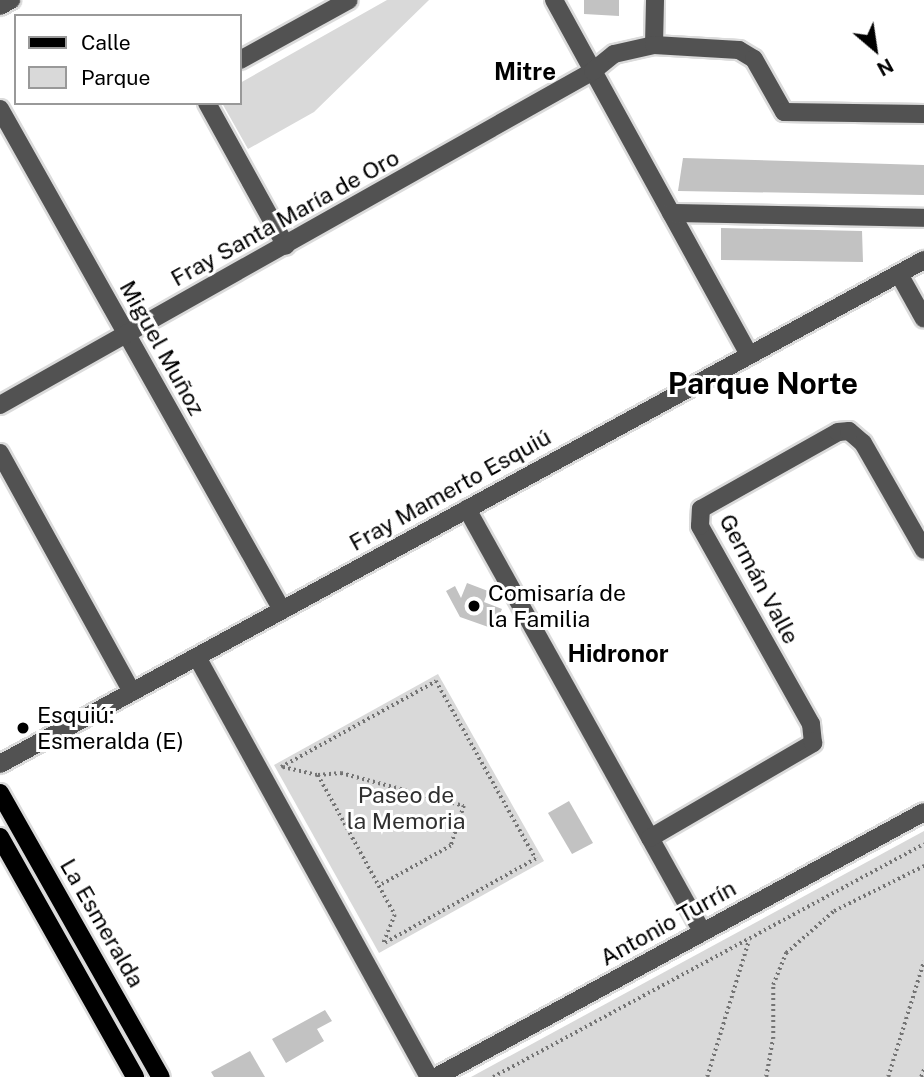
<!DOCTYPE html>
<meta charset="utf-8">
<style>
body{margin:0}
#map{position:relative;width:924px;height:1077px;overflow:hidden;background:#fff;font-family:"Public Sans",sans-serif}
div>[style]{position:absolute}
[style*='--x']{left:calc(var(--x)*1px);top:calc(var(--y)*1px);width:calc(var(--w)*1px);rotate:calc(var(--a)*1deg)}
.green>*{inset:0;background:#d9d9d9}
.building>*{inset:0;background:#c2c2c2}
.path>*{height:3.5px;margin-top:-1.75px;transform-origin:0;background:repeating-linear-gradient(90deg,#747474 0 2px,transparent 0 5.5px)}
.roads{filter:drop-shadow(2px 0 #dbdbdb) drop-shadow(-2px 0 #dbdbdb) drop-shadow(0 2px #dbdbdb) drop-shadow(0 -2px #dbdbdb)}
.minor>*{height:18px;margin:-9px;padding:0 9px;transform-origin:9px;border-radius:9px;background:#525252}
.major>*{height:18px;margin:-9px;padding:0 9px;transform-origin:9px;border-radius:9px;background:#000}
.dots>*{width:19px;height:19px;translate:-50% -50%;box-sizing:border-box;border:4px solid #fff;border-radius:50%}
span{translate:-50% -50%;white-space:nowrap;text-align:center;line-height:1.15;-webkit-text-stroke:6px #fff;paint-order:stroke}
.street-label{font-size:23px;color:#000}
.poi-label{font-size:23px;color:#000}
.left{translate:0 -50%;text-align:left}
.park-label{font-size:23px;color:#303030}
.neighbourhood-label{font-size:24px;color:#000;font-weight:700}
.district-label{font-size:30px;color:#000;font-weight:700}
.legend{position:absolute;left:14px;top:14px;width:228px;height:91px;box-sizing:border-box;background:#fff;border:2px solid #999;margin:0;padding:9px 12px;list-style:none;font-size:21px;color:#000}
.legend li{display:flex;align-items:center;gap:14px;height:35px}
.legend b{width:35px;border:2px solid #999}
.north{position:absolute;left:840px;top:14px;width:70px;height:70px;-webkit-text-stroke:5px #fff;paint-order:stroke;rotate:151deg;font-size:19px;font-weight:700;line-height:28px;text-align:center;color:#000}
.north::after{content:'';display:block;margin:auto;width:24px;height:32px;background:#000;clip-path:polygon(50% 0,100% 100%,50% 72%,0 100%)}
</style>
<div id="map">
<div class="green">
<div style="clip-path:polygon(387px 0,429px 0,314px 112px,248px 149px,222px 103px,240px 103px,240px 83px)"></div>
<div style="clip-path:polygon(438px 674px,544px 861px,379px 953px,274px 765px)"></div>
<div style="clip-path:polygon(924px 831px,924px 1077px,471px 1077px)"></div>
</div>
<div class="building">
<div style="clip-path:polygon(584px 0,619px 0,619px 16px,584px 14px)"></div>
<div style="clip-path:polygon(683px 158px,924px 165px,924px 195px,678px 191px)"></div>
<div style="clip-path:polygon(721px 228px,862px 231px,863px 262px,721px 260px)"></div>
<div style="clip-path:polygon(467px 583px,488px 591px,484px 602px,502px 609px,494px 629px,460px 617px,446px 591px,455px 586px,461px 598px)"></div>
<div style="clip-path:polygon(569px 801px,593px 843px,572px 854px,548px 813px)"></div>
<div style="clip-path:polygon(325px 1010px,332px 1021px,317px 1029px,324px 1041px,286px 1063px,272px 1039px)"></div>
<div style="clip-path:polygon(250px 1051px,265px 1077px,214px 1077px,211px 1072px)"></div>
</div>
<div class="path">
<div style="--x:281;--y:767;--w:177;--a:-29"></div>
<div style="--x:436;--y:681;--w:204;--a:60.7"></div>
<div style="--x:536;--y:859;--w:175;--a:150.9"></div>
<div style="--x:283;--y:767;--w:36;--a:13"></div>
<div style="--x:318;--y:775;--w:160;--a:61.2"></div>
<div style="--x:395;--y:915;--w:31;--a:112"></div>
<div style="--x:318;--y:775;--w:23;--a:-5"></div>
<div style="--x:341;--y:773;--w:127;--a:15"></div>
<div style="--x:464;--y:806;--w:42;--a:108"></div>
<div style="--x:451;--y:846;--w:82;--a:150.9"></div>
<div style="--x:493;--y:1077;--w:490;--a:-28.4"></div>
<div style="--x:707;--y:1077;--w:143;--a:-73"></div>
<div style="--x:766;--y:1077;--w:39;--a:-80"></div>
<div style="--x:773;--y:1039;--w:54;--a:-90"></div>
<div style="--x:773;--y:985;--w:35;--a:-68"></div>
<div style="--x:786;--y:953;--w:64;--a:-41.2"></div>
<div style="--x:834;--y:911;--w:101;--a:-26.6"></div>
<div style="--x:888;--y:1077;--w:121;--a:-72.8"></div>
<div style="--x:921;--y:1077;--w:9;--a:-69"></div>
</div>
<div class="roads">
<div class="minor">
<div style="--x:554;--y:0;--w:405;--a:61.2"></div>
<div style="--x:0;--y:6;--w:13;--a:-29"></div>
<div style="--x:654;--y:45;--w:45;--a:-88.7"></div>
<div style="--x:240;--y:60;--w:124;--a:-28.8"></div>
<div style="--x:207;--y:103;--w:163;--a:61.1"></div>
<div style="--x:0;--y:109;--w:575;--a:60.63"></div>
<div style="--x:671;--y:213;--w:253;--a:1.1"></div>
<div style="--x:899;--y:274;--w:51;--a:60.9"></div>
<div style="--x:0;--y:405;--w:681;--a:-29.39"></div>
<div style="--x:593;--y:71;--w:27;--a:-39"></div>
<div style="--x:614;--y:54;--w:41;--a:-12.7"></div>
<div style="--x:654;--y:45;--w:85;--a:3.4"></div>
<div style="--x:739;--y:50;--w:17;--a:31"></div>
<div style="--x:754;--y:59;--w:61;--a:60.5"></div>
<div style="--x:784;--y:112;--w:140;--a:0.8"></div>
<div style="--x:0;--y:453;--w:273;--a:61.1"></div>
<div style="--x:467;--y:509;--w:484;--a:60.9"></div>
<div style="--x:197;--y:657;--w:480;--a:61.1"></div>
<div style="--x:0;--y:764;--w:1053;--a:-28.61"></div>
<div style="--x:650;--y:838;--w:189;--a:-30.2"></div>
<div style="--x:813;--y:743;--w:19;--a:-96"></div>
<div style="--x:811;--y:724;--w:227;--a:-119.3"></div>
<div style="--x:700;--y:526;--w:17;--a:-87"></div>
<div style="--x:701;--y:509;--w:157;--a:-29.3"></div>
<div style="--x:838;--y:432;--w:11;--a:-5"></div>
<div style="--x:849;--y:431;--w:18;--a:41"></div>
<div style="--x:863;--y:443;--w:123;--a:60.3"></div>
<div style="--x:436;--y:1077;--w:555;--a:-28.5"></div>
</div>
<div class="major">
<div style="--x:0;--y:793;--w:326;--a:60.5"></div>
<div style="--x:0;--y:837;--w:275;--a:60.6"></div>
</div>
</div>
<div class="dots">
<div style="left:474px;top:606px;background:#000"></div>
<div style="left:23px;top:728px;background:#000"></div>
</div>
<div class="street-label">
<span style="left:285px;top:218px;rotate:-29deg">Fray Santa María de Oro</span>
<span style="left:162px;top:348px;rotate:61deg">Miguel Muñoz</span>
<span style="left:450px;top:490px;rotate:-29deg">Fray Mamerto Esquiú</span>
<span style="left:759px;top:579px;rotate:62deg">Germán Valle</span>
<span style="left:102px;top:923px;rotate:60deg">La Esmeralda</span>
<span style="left:668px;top:923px;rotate:-29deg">Antonio Turrín</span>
</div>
<div class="poi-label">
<span class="left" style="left:488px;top:606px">Comisaría de<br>la Familia</span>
<span class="left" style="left:37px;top:728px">Esquiú:<br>Esmeralda (E)</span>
</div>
<div class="park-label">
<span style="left:406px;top:808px">Paseo de<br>la Memoria</span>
</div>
<div class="neighbourhood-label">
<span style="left:525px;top:72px">Mitre</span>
<span style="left:618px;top:654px">Hidronor</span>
</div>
<div class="district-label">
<span style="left:763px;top:383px">Parque Norte</span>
</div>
<ul class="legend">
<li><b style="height:9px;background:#000"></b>Calle</li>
<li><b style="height:19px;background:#d9d9d9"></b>Parque</li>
</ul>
<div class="north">N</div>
</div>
